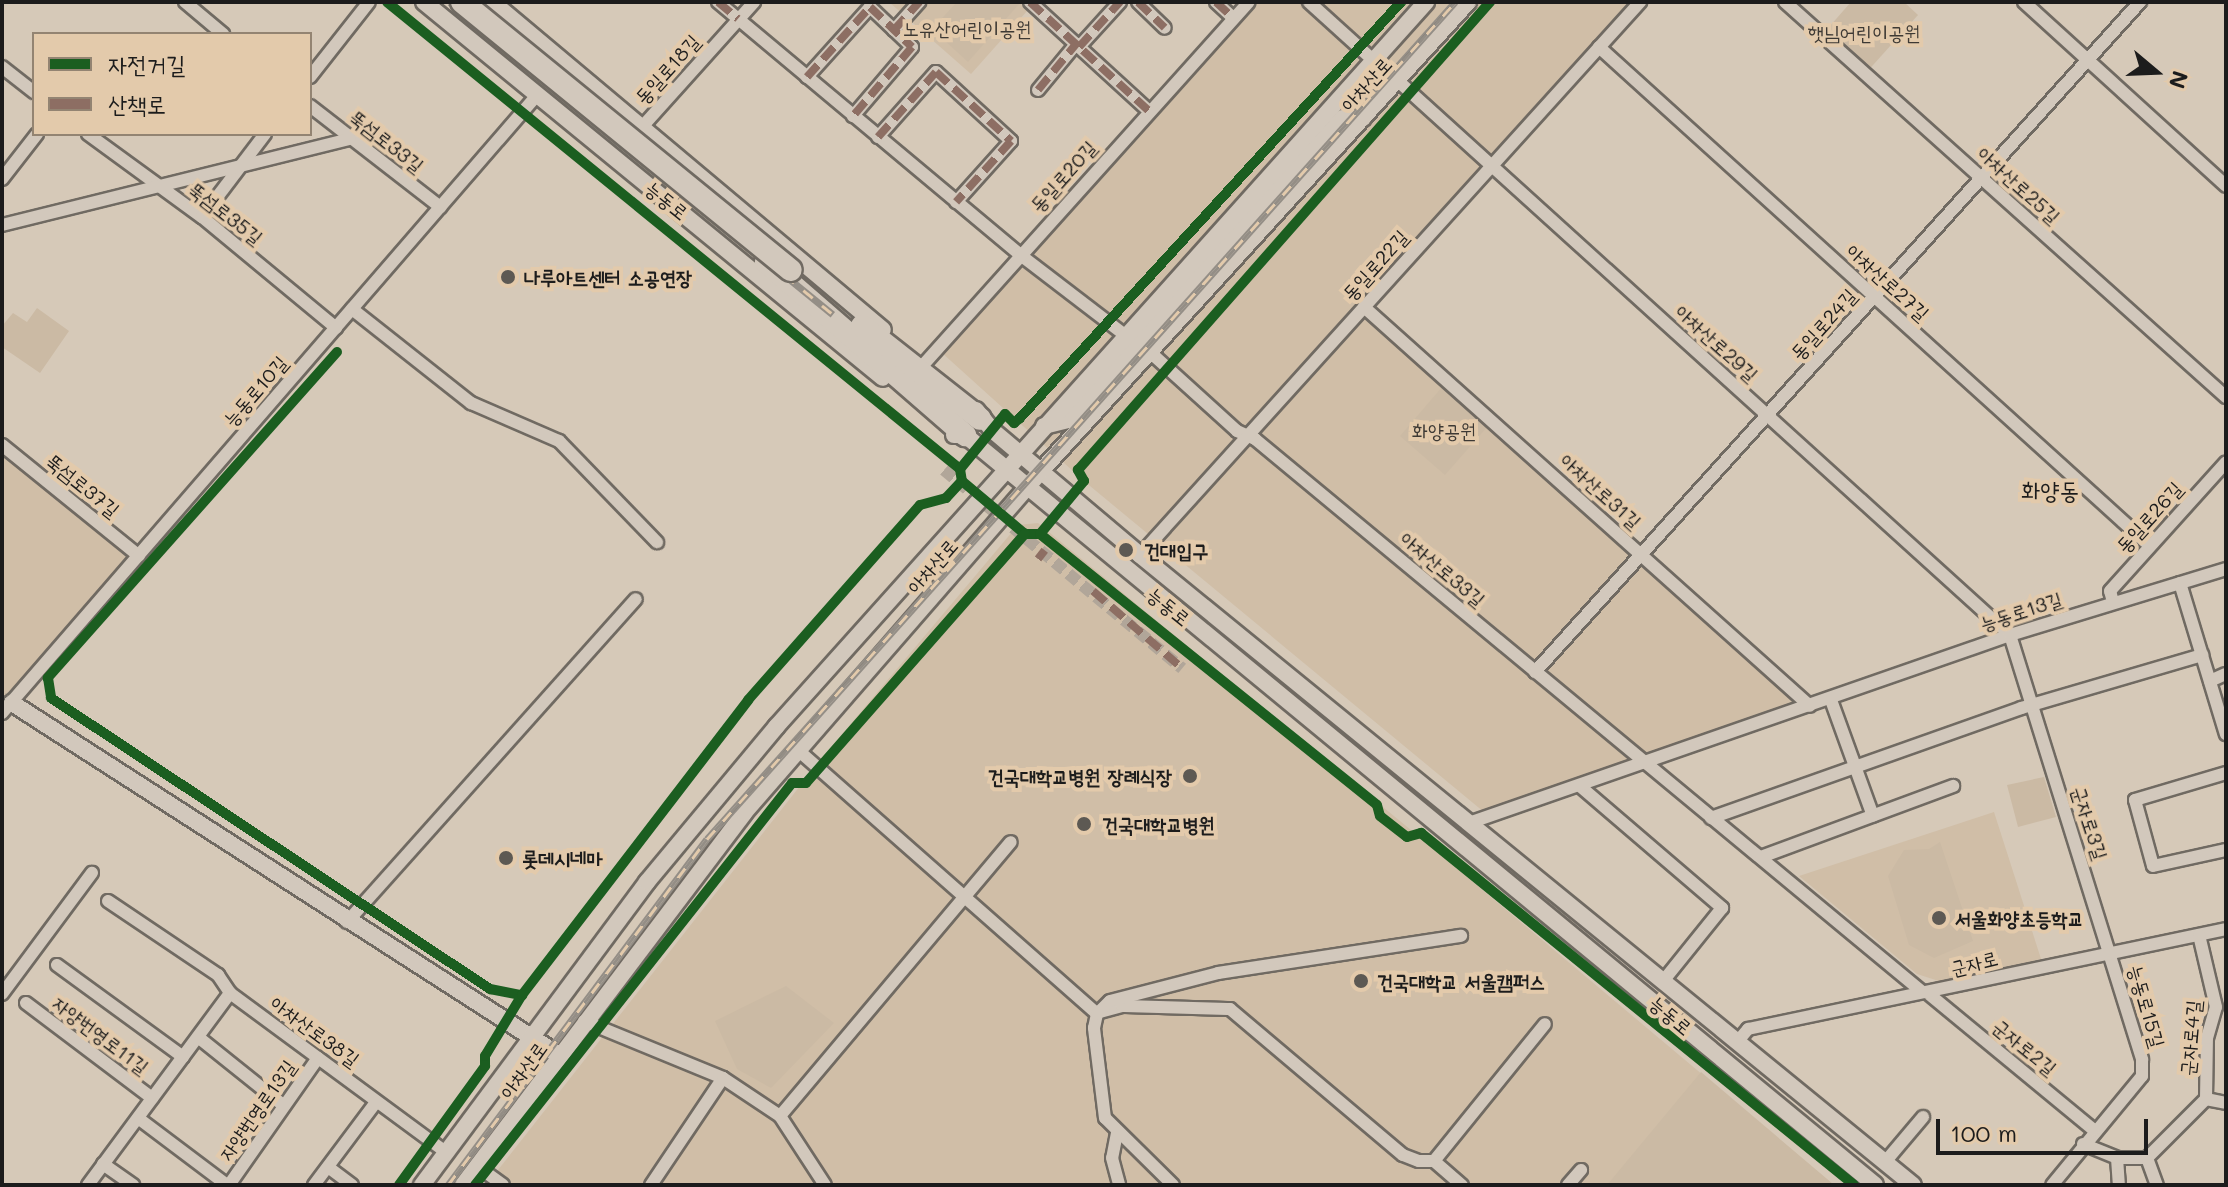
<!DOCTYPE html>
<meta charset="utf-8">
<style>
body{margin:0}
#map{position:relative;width:2228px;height:1187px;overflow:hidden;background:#d6c9b8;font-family:Mali,"Poor Story",sans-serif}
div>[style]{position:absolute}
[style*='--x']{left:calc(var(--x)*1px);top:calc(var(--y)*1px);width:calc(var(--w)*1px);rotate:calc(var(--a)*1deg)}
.built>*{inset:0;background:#d0bea7}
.green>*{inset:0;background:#cbbaa4}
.street-tunnel>*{height:12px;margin-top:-6px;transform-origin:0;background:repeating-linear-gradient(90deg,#b1a699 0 12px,transparent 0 18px)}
.roads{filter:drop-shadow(2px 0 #706a62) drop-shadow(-2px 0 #706a62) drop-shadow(0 2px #706a62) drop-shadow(0 -2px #706a62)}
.street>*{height:12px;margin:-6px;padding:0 6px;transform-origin:6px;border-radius:6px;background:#d2c8bc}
.secondary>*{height:16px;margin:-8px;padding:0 8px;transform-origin:8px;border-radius:8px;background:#d2c8bc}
.highway>*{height:22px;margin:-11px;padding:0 11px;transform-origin:11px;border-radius:11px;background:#d2c8bc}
.rail>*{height:7px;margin-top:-3.5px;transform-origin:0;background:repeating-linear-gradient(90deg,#e3caab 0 12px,#948e86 0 24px);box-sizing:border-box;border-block:2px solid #948e86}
.bridges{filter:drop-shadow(2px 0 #706a62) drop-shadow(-2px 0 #706a62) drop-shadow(0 2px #706a62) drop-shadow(0 -2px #706a62)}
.highway-bridge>*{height:22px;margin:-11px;padding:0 11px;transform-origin:11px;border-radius:11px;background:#d2c8bc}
.quiet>*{height:8px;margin-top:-4px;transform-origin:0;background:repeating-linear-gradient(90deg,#8d6e63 0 16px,transparent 0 24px)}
.cycleway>*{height:10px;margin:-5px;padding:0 5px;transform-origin:5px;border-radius:5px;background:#1b5e20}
.dots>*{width:22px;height:22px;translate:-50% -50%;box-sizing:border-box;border:4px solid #e3caab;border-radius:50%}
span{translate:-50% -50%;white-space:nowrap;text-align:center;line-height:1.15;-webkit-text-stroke:8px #e3caab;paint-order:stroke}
.park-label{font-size:20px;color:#3d3934}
.street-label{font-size:20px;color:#1c1c1c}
.poi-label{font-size:20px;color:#1c1c1c;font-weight:700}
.left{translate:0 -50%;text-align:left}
.right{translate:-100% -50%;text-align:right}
.quarter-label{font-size:24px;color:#1c1c1c}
.frame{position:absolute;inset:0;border:4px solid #1c1c1c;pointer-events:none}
.legend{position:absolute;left:32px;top:32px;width:280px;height:104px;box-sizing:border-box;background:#e3caab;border:2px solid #938472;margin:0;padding:10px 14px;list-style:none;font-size:24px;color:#1c1c1c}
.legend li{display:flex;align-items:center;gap:16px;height:40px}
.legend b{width:40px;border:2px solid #938472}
.north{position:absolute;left:2116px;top:32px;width:80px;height:80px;-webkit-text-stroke:6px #e3caab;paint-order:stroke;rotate:109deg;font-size:22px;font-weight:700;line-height:32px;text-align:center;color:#1c1c1c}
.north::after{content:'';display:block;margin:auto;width:28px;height:36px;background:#1c1c1c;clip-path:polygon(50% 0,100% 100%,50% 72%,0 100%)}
.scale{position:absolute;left:1936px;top:1119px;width:212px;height:36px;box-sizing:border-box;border:4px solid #1c1c1c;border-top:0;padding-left:10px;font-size:24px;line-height:28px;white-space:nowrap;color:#1c1c1c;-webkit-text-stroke:6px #e3caab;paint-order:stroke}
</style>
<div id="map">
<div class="built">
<div style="clip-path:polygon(889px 2px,1035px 2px,971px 74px)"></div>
<div style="clip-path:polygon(1252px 2px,1639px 2px,1360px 309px,1810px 706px,1490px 817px,1084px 481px,941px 352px)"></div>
<div style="clip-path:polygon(2px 445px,139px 556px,2px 713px)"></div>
<div style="clip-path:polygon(1038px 523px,1417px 835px,1834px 1185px,509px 1185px,494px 1175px,822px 758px,1018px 525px)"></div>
<div style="clip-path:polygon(1994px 812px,2041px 959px,1945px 983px,1917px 974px,1799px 876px)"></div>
</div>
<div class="green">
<div style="clip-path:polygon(957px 2px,1019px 2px,1020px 3px,968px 62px,932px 29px)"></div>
<div style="clip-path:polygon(1851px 2px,1904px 2px,1918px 15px,1865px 74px,1822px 35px)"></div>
<div style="clip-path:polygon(37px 308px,69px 331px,40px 373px,2px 347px,2px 326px,13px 313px,27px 322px)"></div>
<div style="clip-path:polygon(1443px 386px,1489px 425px,1445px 475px,1400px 436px)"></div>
<div style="clip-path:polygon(2044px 777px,2056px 817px,2018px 827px,2007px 785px)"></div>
<div style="clip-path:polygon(1940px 842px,1973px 941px,1934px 958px,1909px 945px,1888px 876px,1904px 850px,1929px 849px)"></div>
<div style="clip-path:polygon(786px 986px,834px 1023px,771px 1088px,737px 1069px,715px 1021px)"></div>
<div style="clip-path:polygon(1701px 1072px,1754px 1117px,1834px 1185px,1607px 1185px)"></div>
</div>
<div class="street-tunnel">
<div style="--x:944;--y:470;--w:310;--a:39.8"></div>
</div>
<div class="roads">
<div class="street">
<div style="--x:185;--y:2;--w:50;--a:40.1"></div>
<div style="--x:718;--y:2;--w:393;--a:39.9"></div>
<div style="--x:1019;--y:254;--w:133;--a:37.4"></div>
<div style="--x:1030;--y:2;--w:161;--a:42.5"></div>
<div style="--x:1138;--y:2;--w:37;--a:44"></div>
<div style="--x:1216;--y:2;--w:23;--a:43"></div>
<div style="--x:1309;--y:2;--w:86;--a:42.2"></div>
<div style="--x:1785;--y:2;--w:592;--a:41.85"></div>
<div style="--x:2024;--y:2;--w:273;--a:42.3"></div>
<div style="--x:894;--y:30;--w:38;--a:-48"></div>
<div style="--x:1079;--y:47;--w:61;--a:-47.7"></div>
<div style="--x:1599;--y:47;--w:743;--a:42.16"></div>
<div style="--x:2;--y:67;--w:41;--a:38"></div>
<div style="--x:310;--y:77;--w:95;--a:-51.8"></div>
<div style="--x:807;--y:77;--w:94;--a:-48"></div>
<div style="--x:870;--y:7;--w:58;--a:43.6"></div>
<div style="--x:912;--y:47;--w:91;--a:130.5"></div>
<div style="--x:1397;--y:80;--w:827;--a:42.16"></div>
<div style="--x:2010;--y:635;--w:445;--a:72.7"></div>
<div style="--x:2142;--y:1060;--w:16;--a:90"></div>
<div style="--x:2142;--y:1076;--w:141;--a:129.5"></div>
<div style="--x:1038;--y:90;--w:60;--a:-50.4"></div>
<div style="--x:310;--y:106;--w:165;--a:37.8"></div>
<div style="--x:642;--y:127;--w:168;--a:-48.1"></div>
<div style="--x:88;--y:134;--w:141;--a:36.1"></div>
<div style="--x:202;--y:217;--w:174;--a:39.6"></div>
<div style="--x:878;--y:137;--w:87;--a:-48.3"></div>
<div style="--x:936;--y:72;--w:102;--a:42.6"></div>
<div style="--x:1011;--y:141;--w:82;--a:132"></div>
<div style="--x:2;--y:179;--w:57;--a:-52.1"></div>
<div style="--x:202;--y:217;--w:104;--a:-52.8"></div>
<div style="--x:2;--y:225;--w:358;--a:-13.9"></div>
<div style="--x:1364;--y:307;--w:598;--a:41.82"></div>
<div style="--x:352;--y:309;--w:152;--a:38.3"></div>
<div style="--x:471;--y:403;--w:96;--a:23.4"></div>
<div style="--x:559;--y:441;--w:141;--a:45.9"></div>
<div style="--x:1151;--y:353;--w:116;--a:42.2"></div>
<div style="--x:1237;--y:431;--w:20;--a:24"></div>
<div style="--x:1255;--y:439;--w:865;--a:39.65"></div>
<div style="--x:924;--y:364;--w:486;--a:-48.1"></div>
<div style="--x:2;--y:445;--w:176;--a:39"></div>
<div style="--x:1140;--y:555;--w:746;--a:-47.88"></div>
<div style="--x:2180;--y:583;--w:158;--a:73.1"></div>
<div style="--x:2113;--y:602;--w:11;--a:-105"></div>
<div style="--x:2110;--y:591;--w:173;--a:-48"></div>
<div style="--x:1535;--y:672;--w:903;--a:-47.92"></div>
<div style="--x:2210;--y:681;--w:17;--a:-24"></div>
<div style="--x:1831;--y:700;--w:123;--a:70.1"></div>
<div style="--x:2;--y:713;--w:819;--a:-49.11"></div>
<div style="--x:799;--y:751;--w:397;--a:41.4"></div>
<div style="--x:2226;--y:773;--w:95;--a:163.5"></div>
<div style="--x:2135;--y:800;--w:68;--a:74.7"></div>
<div style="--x:2153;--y:866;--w:75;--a:-12.4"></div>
<div style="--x:1581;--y:787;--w:186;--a:40.6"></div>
<div style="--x:1722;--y:908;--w:94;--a:128.9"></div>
<div style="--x:1711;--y:818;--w:329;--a:-19.5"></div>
<div style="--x:2021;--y:708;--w:189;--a:-16.3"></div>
<div style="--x:1469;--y:823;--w:573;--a:-19.16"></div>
<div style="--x:2010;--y:635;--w:226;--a:-17"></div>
<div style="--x:1761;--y:857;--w:205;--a:-20.3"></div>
<div style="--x:108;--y:901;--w:133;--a:33.9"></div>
<div style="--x:218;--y:975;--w:22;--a:56"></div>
<div style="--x:230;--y:993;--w:268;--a:36.4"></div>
<div style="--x:347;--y:922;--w:433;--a:-48.2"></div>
<div style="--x:57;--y:965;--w:156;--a:36.1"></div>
<div style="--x:2;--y:994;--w:151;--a:-53.4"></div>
<div style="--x:1930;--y:995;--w:212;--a:39.5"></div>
<div style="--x:26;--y:1003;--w:158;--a:37"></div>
<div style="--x:1100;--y:1012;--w:23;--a:-15"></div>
<div style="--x:1122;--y:1006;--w:108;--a:1.6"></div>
<div style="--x:1230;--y:1009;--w:226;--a:40.2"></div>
<div style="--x:1403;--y:1155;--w:17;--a:21"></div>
<div style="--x:1419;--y:1161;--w:15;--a:0"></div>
<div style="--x:1434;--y:1161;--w:176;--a:-51"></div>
<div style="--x:584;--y:1021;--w:150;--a:22.3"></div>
<div style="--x:198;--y:1037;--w:110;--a:38.7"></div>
<div style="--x:1738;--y:1041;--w:16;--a:-50"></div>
<div style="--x:1748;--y:1029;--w:488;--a:-11.8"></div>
<div style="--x:2206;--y:1099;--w:20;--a:11"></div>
<div style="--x:780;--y:1116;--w:358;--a:-49.9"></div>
<div style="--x:138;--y:1118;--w:111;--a:37"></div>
<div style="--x:1117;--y:1133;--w:25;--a:101"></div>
<div style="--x:1112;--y:1158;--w:28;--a:75"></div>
<div style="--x:2083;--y:1144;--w:37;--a:22"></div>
<div style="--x:2117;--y:1158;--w:30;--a:0"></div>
<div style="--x:2147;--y:1158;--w:83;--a:-45"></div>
<div style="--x:2206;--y:1099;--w:61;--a:-89.1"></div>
<div style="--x:2207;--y:1038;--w:32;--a:-74"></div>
<div style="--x:2216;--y:1007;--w:74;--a:-103.3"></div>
<div style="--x:2117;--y:1158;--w:27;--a:86"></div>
<div style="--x:2147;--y:1158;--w:29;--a:70"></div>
<div style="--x:1434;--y:1161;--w:37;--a:41"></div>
<div style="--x:1885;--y:1162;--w:59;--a:-49.8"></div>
<div style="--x:103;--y:1164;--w:37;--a:35"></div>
<div style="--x:477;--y:1166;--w:32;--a:36"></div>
<div style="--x:328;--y:1167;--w:30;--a:37"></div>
<div style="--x:88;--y:1185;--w:239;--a:-53.5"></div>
<div style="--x:229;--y:1185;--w:155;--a:-55"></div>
<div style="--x:314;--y:1185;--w:104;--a:-53.2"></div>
<div style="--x:651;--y:1185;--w:129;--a:-56.1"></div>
<div style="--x:723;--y:1078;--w:69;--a:33.7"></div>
<div style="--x:780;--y:1116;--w:82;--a:56.9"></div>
<div style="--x:1173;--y:1185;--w:95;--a:-135.4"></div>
<div style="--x:1105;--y:1118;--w:91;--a:-97"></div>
<div style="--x:1094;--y:1028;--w:14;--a:-78"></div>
<div style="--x:1097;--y:1014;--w:18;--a:-45"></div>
<div style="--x:1110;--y:1001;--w:112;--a:-14.5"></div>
<div style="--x:1218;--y:973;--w:246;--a:-8.7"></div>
<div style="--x:1568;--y:1185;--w:20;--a:-49"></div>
</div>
<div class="secondary">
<div style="--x:424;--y:2;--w:593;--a:39.32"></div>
<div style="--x:492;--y:2;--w:510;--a:39.99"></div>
<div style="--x:976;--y:410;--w:26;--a:51"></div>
<div style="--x:992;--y:430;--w:194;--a:40.2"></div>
<div style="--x:1140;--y:555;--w:997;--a:39.18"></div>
<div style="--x:1044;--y:426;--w:25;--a:-14"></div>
<div style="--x:1068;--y:420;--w:408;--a:-47.7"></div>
<div style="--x:1343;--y:118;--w:20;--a:0"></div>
<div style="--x:954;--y:435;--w:11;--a:0"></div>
<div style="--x:965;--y:435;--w:1179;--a:39.49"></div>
<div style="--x:12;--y:703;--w:650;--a:32.76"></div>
<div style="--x:422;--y:1185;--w:377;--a:-53.4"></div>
<div style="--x:647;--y:882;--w:202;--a:-50.2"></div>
<div style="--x:776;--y:727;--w:974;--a:-48.12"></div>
<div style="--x:463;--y:1185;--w:466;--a:-52.9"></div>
<div style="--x:744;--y:813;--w:453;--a:-49"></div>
<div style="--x:1041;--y:471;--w:634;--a:-47.68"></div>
</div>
<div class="highway">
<div style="--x:766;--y:262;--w:264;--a:41"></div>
<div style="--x:862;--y:326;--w:150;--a:38.2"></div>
</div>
</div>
<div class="rail">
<div style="--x:450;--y:2;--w:494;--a:39.2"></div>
<div style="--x:448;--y:1185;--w:432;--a:-53.2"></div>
<div style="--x:707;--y:839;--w:1123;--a:-48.21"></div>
</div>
<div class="bridges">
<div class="highway-bridge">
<div style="--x:462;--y:2;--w:424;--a:39.2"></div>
</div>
</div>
<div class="quiet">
<div style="--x:718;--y:2;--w:26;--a:40"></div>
<div style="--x:1030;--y:2;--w:161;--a:42.5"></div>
<div style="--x:1138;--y:2;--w:37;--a:44"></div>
<div style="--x:1216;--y:2;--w:23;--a:43"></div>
<div style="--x:894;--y:30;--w:38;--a:-48"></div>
<div style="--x:1079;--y:47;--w:61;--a:-47.7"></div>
<div style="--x:807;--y:77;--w:94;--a:-48"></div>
<div style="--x:870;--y:7;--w:58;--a:43.6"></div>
<div style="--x:912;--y:47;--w:91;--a:130.5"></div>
<div style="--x:1038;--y:90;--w:60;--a:-50.4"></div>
<div style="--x:878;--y:137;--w:87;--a:-48.3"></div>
<div style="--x:936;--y:72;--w:102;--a:42.6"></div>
<div style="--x:1011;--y:141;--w:82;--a:132"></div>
<div style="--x:1038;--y:559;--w:11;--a:-52"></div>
<div style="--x:1093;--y:591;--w:118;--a:40.9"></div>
</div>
<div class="cycleway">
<div style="--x:387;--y:2;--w:739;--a:39.18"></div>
<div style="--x:960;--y:469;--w:12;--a:81"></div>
<div style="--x:962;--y:481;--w:82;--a:40.1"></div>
<div style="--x:1025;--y:534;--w:15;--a:0"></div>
<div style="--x:1040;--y:534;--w:432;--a:38.8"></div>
<div style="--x:1377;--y:805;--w:11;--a:75"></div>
<div style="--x:1380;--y:816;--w:34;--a:38"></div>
<div style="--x:1407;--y:837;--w:15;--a:-16"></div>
<div style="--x:1421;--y:833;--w:558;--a:39.11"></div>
<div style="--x:337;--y:352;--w:436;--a:131.6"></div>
<div style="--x:48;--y:678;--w:20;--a:81"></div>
<div style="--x:51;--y:698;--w:527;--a:33.54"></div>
<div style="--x:490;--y:989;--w:33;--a:11"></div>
<div style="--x:960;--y:469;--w:71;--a:-50.7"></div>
<div style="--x:1005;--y:414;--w:13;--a:45"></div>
<div style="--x:1014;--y:423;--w:8;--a:-40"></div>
<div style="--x:1020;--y:418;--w:564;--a:-47.51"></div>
<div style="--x:1040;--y:534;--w:69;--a:-50.3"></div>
<div style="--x:1084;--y:481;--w:13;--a:-119"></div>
<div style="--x:1078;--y:470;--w:624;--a:-48.64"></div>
<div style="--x:399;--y:1185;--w:147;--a:-54.1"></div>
<div style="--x:485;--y:1066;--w:10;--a:-90"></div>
<div style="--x:485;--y:1056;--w:71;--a:-58.8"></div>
<div style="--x:522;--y:995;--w:372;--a:-52.5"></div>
<div style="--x:748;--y:700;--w:260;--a:-48.6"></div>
<div style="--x:920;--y:505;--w:27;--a:-15"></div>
<div style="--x:946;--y:498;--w:23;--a:-47"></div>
<div style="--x:475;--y:1185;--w:512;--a:-51.74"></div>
<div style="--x:792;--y:783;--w:14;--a:0"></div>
<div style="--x:806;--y:783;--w:332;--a:-48.7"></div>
</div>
<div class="dots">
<div style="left:508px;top:277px;background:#5d5953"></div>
<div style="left:1126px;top:550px;background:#5d5953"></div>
<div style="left:1190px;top:776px;background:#5d5953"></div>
<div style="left:1084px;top:824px;background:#5d5953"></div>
<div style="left:506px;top:858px;background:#5d5953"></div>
<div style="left:1939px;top:918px;background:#5d5953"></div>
<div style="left:1361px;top:981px;background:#5d5953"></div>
</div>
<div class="park-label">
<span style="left:967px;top:28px">노유산어린이공원</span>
<span style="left:1864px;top:32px">햇님어린이공원</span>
<span style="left:1444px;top:430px">화양공원</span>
</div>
<div class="street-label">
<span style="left:667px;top:69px;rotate:-48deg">동일로18길</span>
<span style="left:1366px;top:84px;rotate:-48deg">아차산로</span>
<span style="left:387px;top:141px;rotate:38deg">뚝섬로33길</span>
<span style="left:1063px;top:176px;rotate:-48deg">동일로20길</span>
<span style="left:2019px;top:185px;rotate:42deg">아차산로25길</span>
<span style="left:667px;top:200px;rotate:39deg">능동로</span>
<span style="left:226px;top:213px;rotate:38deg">뚝섬로35길</span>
<span style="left:1375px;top:265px;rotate:-48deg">동일로22길</span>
<span style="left:1888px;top:282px;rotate:42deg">아차산로27길</span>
<span style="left:1823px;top:324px;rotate:-48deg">동일로24길</span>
<span style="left:1717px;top:343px;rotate:42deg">아차산로29길</span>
<span style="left:255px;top:391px;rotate:-49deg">능동로10길</span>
<span style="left:83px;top:485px;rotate:39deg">뚝섬로37길</span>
<span style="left:1601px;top:491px;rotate:42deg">아차산로31길</span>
<span style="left:2149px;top:517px;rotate:-48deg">동일로26길</span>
<span style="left:932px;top:566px;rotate:-49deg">아차산로</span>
<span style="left:1443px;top:569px;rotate:40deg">아차산로33길</span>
<span style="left:1169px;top:606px;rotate:39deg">능동로</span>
<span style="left:2021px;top:611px;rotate:-18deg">능동로13길</span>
<span style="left:2090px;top:823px;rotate:72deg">군자로3길</span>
<span style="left:1974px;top:963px;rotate:-14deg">군자로</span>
<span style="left:2147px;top:1006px;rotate:74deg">능동로15길</span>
<span style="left:1671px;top:1015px;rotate:40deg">능동로</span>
<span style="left:315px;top:1031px;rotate:36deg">아차산로38길</span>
<span style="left:101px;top:1035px;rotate:37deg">자양번영로11길</span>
<span style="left:2190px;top:1038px;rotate:-85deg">군자로4길</span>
<span style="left:2025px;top:1047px;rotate:39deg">군자로2길</span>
<span style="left:523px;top:1070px;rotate:-54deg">아차산로</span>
<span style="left:257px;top:1110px;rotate:-55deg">자양번영로13길</span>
</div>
<div class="poi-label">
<span class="left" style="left:524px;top:277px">나루아트센터 소공연장</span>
<span class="left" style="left:1144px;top:550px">건대입구</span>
<span class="right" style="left:1172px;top:776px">건국대학교병원 장례식장</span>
<span class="left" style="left:1102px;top:824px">건국대학교병원</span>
<span class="left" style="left:522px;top:858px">롯데시네마</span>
<span class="left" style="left:1955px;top:918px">서울화양초등학교</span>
<span class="left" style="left:1377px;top:981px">건국대학교 서울캠퍼스</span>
</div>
<div class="quarter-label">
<span style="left:2050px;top:490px">화양동</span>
</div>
<div class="frame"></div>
<ul class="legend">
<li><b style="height:10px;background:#1b5e20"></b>자전거길</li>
<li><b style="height:10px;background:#8d6e63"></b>산책로</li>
</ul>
<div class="north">N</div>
<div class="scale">100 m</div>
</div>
